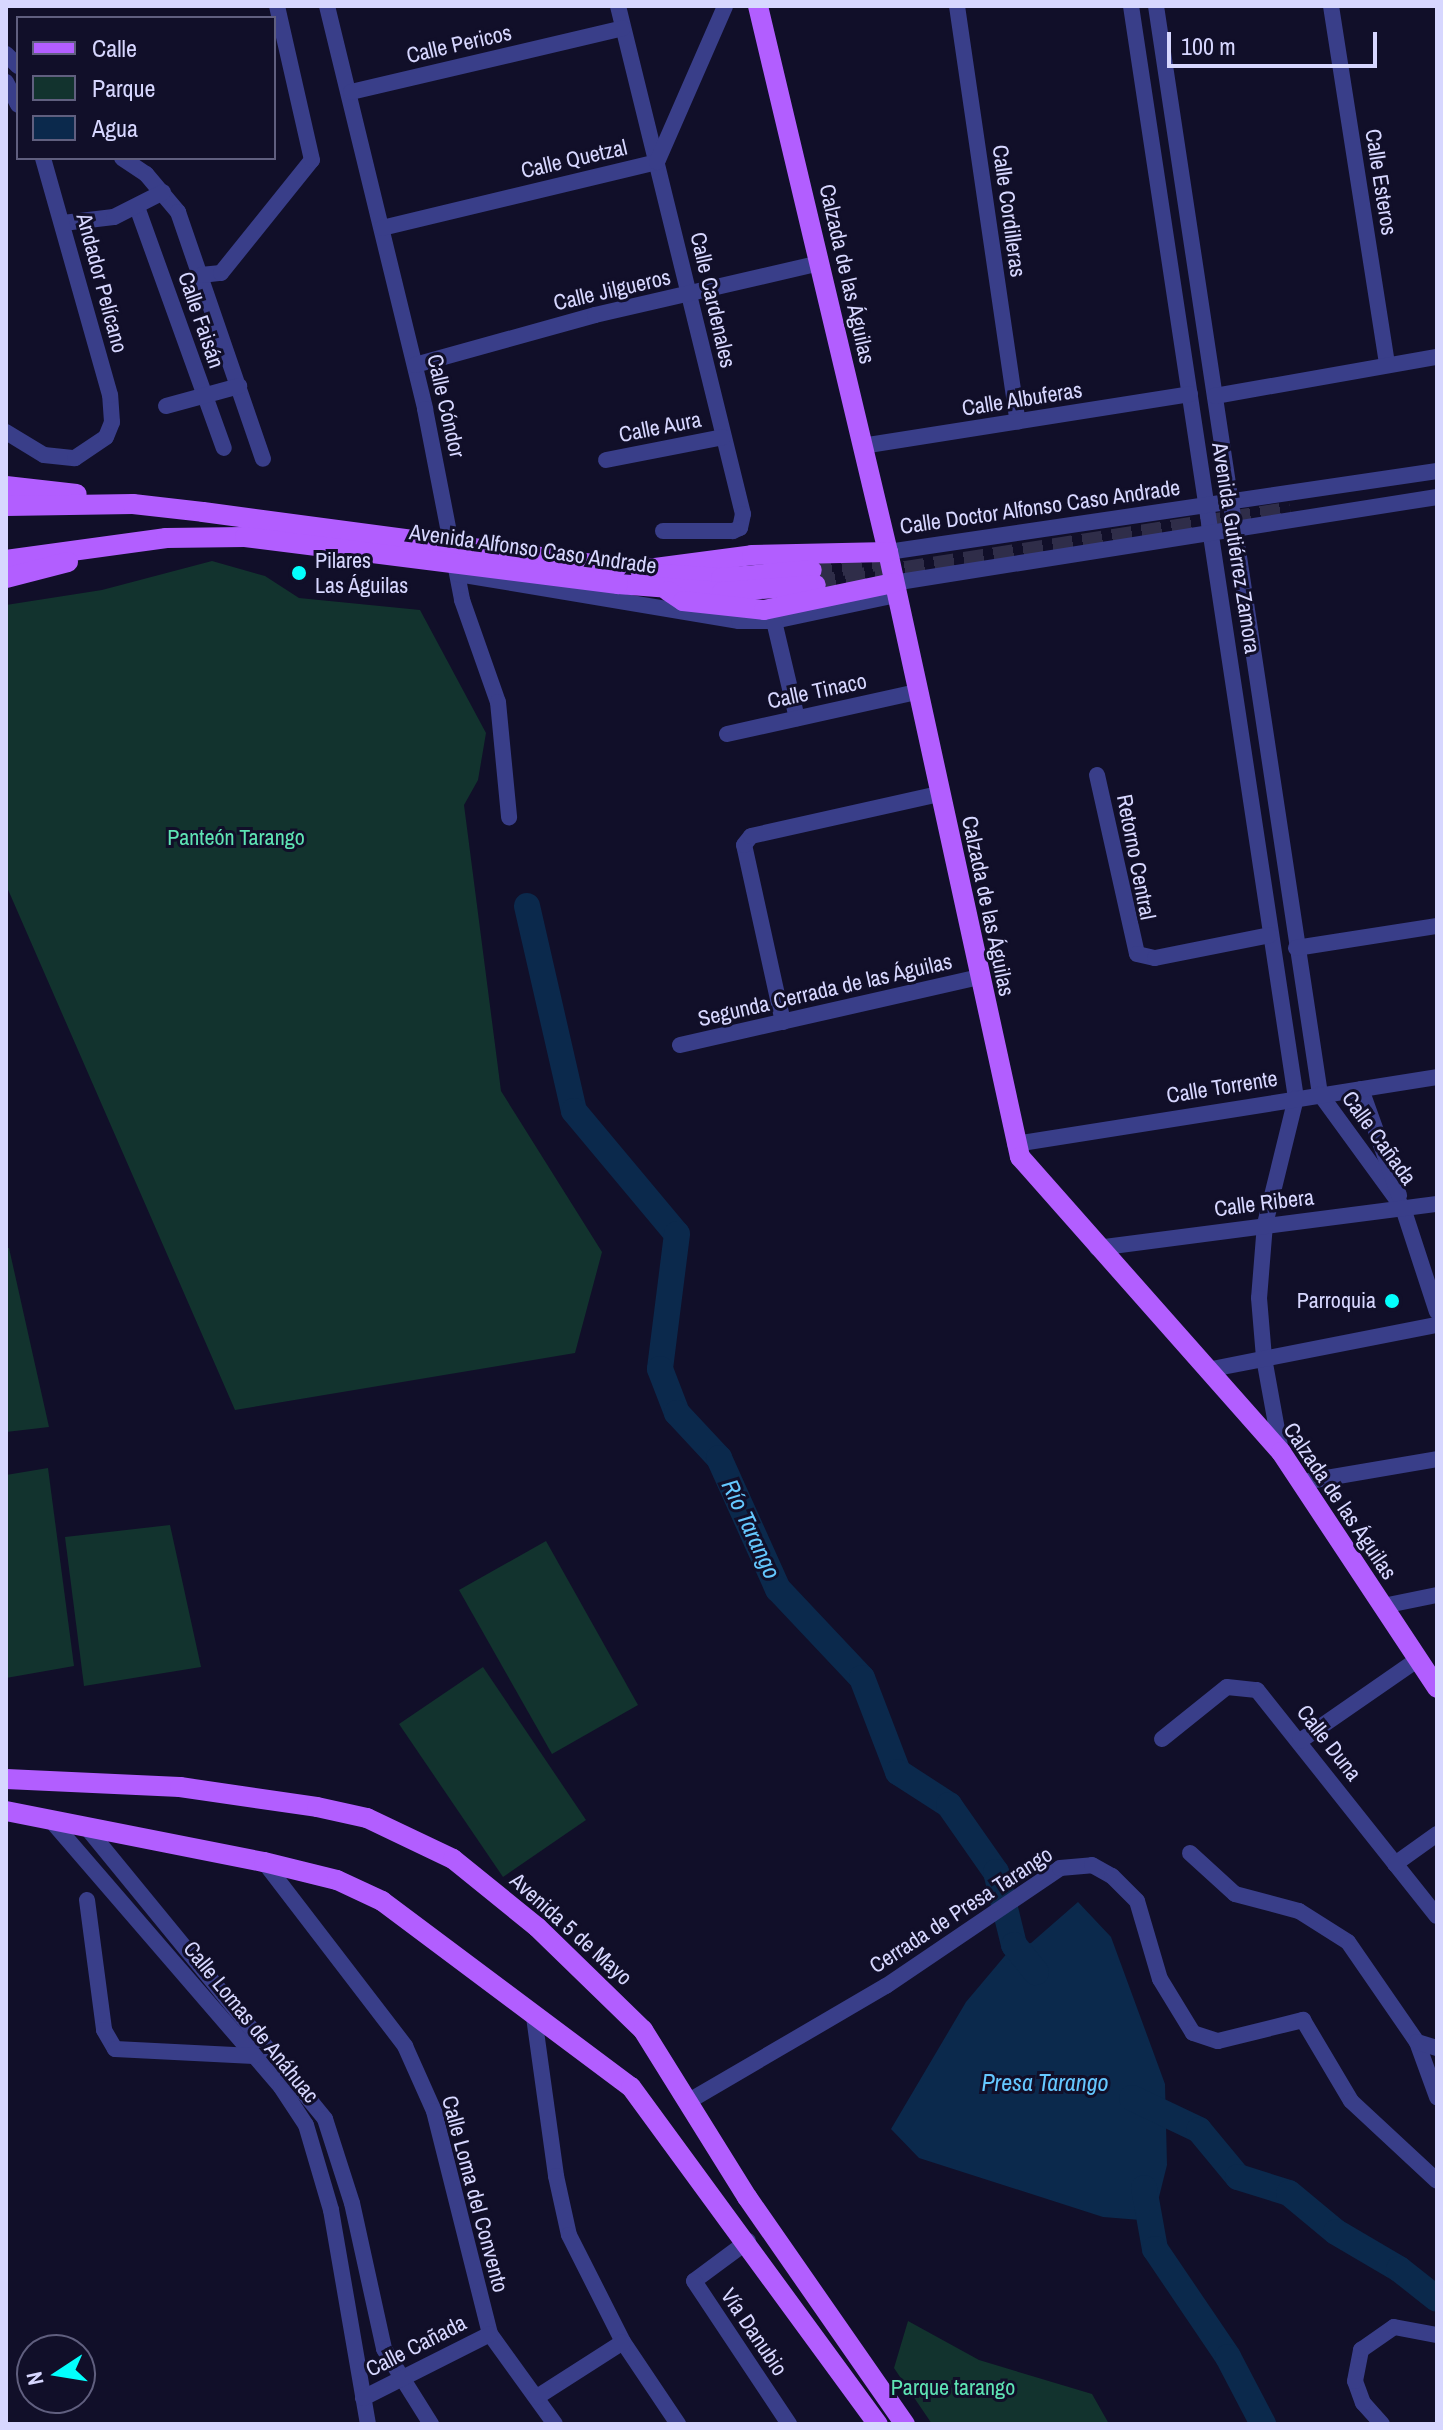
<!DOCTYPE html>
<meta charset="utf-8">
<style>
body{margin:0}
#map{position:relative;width:1443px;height:2430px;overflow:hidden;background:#110f29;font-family:"Archivo Narrow",sans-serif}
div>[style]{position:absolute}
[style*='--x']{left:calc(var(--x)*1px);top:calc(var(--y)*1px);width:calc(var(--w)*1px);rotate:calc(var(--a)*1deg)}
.green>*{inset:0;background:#12332e}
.water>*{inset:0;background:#0b294c}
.river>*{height:26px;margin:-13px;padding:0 13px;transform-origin:13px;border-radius:13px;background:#0b294c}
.major-tunnel>*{height:20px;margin-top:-10px;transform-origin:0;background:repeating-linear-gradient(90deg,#2f2d49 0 20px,transparent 0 30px)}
.minor>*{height:16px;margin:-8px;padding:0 8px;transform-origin:8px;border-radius:8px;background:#393e89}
.major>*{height:20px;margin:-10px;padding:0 10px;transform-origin:10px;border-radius:10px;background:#b25eff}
.major-bridge>*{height:20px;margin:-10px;padding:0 10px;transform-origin:10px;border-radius:10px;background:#b25eff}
.dots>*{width:22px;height:22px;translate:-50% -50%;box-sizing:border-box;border:4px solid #110f29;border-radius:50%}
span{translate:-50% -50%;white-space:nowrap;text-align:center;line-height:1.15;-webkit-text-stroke:6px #110f29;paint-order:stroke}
.street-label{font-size:22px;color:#d7d7ff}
.poi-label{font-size:22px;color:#d7d7ff}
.left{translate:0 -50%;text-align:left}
.right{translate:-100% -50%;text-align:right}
.park-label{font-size:22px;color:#5ee4b4}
.water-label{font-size:24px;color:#65c8ff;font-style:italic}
.frame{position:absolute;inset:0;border:8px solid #d7d7ff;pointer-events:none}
.legend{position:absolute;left:16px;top:16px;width:260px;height:144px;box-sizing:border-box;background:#110f29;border:2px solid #605f7f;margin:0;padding:10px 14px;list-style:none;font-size:24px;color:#d7d7ff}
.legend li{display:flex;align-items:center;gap:16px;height:40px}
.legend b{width:40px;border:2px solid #605f7f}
.north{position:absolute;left:16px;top:2334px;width:80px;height:80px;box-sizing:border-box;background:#110f29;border:2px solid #605f7f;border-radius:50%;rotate:258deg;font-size:22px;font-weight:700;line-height:32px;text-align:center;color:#d7d7ff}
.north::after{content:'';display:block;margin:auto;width:28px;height:36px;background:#03fffd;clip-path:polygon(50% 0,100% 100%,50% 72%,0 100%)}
.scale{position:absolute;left:1167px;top:32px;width:210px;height:36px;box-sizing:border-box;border:4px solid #d7d7ff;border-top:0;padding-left:10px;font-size:24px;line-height:28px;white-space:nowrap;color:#d7d7ff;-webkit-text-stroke:6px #110f29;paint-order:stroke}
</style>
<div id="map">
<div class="green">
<div style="clip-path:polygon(212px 561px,265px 576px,299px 598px,420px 610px,486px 733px,478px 780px,464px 805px,501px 1091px,602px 1252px,575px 1353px,235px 1410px,6px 885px,6px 605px,102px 590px)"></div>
<div style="clip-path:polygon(6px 1248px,9px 1248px,49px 1427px,6px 1432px)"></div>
<div style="clip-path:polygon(48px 1468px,74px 1666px,6px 1678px,6px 1475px)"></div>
<div style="clip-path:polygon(170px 1525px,201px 1667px,84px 1686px,65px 1537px)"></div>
<div style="clip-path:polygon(546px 1541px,638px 1705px,552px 1754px,459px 1590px)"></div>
<div style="clip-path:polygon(483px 1667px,586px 1820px,503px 1877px,399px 1724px)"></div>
<div style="clip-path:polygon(908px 2321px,979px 2360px,1092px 2394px,1109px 2424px,932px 2424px,894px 2368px)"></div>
</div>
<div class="water">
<div style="clip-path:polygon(1078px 1902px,1111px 1937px,1165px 2084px,1167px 2165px,1153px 2221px,1103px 2217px,919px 2158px,891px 2129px,966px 2002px,1014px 1945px,1031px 1943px)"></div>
</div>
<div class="river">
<div style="--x:527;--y:906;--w:210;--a:77.1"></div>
<div style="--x:574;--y:1111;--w:160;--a:50.1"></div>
<div style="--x:677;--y:1234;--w:136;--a:97.2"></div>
<div style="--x:660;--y:1369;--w:47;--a:68.9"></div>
<div style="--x:677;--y:1413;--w:62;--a:47"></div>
<div style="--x:719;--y:1458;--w:144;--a:65.8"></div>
<div style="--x:778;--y:1589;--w:122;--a:46.7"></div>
<div style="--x:862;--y:1678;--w:101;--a:69"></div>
<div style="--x:898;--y:1772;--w:61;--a:32.9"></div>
<div style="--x:949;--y:1805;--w:82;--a:55"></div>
<div style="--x:996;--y:1872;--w:75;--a:76.1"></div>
<div style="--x:1014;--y:1945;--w:35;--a:51"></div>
<div style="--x:1132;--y:2098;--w:74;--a:25.5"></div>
<div style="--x:1199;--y:2130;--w:61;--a:50.3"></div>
<div style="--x:1238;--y:2177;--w:53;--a:17.4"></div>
<div style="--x:1289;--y:2193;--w:61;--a:39.7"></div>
<div style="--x:1336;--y:2232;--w:73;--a:30.4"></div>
<div style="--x:1399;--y:2269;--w:48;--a:38.3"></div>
<div style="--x:1144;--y:2188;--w:62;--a:79.8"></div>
<div style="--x:1155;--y:2249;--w:130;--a:55.9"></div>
<div style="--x:1228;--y:2357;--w:76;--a:62.4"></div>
</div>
<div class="major-tunnel">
<div style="--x:812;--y:570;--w:80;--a:-7.9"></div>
<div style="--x:816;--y:585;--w:480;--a:-8.8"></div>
</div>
<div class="minor">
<div style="--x:327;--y:6;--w:415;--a:76.3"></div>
<div style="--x:425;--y:409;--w:195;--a:79"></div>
<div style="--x:462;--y:600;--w:108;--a:70.6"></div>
<div style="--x:498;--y:702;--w:116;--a:84.5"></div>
<div style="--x:618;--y:6;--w:523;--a:76.18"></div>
<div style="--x:743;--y:514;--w:14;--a:102"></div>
<div style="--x:740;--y:528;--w:8;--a:157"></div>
<div style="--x:733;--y:531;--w:70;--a:180"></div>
<div style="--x:957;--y:6;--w:420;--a:81.7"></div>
<div style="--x:1131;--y:6;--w:1104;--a:81.41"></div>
<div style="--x:1296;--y:1098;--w:130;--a:103.8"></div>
<div style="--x:1265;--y:1224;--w:74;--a:94.6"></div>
<div style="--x:1259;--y:1298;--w:60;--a:85.2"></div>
<div style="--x:1264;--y:1358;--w:96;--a:79.7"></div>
<div style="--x:1156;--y:6;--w:1100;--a:81.43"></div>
<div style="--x:1320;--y:1094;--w:141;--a:53.9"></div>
<div style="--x:1403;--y:1208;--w:109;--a:71.9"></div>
<div style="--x:1331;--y:6;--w:363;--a:81.1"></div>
<div style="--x:6;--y:54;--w:17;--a:45"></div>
<div style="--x:6;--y:82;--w:26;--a:62"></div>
<div style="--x:351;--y:92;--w:279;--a:-13.2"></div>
<div style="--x:122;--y:158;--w:29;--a:34"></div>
<div style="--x:146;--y:174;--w:50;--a:49.9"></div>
<div style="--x:178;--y:212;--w:261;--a:71"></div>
<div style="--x:137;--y:207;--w:256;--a:70.2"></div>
<div style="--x:63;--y:223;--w:51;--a:-6.7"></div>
<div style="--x:114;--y:217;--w:55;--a:-27"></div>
<div style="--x:382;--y:228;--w:283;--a:-13.5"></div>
<div style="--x:657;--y:162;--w:170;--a:-66.4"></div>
<div style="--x:201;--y:275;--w:20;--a:-6"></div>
<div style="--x:221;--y:273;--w:145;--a:-51.2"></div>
<div style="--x:312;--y:160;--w:158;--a:-102.8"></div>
<div style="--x:415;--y:365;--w:187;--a:-15.5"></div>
<div style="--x:595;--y:315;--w:231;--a:-13"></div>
<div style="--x:1215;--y:396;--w:225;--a:-10"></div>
<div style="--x:166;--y:406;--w:76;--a:-15.3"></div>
<div style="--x:6;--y:432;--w:44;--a:31.2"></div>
<div style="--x:44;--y:455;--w:31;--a:6"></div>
<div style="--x:75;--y:458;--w:37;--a:-34"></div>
<div style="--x:106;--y:437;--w:16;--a:-68"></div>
<div style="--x:112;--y:422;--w:27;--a:-94"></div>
<div style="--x:110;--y:395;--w:246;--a:-105.8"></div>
<div style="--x:862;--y:446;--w:332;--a:-9"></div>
<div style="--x:606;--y:460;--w:119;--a:-11.1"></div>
<div style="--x:888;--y:552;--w:555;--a:-8.39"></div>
<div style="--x:458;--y:574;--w:285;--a:9.5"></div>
<div style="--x:739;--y:621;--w:35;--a:0"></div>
<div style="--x:774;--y:621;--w:125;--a:-12"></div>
<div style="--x:893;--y:583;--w:551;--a:-8.98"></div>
<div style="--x:774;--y:621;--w:100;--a:76.7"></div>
<div style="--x:727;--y:734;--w:194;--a:-12.5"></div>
<div style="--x:1097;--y:775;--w:183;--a:77.4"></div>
<div style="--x:1137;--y:954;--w:18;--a:13"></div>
<div style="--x:1155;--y:958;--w:117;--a:-11.3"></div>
<div style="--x:1296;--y:948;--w:143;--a:-8.9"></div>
<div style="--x:783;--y:1022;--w:181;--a:-102.4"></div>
<div style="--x:744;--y:845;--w:11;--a:-52"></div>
<div style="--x:751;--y:836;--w:193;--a:-12.6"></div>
<div style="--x:680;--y:1045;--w:308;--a:-12.8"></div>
<div style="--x:1361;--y:1089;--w:113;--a:70.3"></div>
<div style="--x:1015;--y:1144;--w:427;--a:-9"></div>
<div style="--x:1097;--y:1248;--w:343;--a:-7.4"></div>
<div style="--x:1212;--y:1369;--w:229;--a:-11.1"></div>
<div style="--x:1303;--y:1482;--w:136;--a:-9.7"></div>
<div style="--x:1383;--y:1606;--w:55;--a:-11.5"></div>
<div style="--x:1162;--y:1739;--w:83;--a:-38.7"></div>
<div style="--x:1227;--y:1687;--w:30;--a:6"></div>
<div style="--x:1257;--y:1690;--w:289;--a:51.5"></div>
<div style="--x:1300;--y:1741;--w:142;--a:-34.7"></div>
<div style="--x:55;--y:1825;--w:346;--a:49.2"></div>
<div style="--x:281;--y:2087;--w:45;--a:56.7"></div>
<div style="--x:306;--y:2125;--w:89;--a:73.6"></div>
<div style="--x:331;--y:2210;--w:217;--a:80.2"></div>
<div style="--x:87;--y:1828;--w:376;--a:50.7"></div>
<div style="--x:325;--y:2119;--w:88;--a:72.2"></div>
<div style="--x:352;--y:2203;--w:149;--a:77.6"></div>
<div style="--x:384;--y:2349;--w:89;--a:57.9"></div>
<div style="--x:1190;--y:1853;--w:61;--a:42.3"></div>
<div style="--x:1235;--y:1894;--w:66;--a:14.9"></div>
<div style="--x:1299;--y:1911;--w:58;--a:32.3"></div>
<div style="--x:1348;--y:1942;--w:121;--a:55.4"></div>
<div style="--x:1417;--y:2042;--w:59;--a:70"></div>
<div style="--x:264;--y:1862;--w:232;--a:52.5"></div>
<div style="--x:405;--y:2046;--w:71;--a:66"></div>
<div style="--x:434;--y:2111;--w:230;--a:75.9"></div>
<div style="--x:490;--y:2334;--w:111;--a:54.2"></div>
<div style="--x:1395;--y:1864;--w:52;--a:-35.5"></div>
<div style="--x:87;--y:1900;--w:131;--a:82.5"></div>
<div style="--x:104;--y:2030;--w:22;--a:60"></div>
<div style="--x:115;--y:2049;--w:139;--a:2.9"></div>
<div style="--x:534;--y:2017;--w:161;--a:82.1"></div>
<div style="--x:556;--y:2176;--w:60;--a:77.6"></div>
<div style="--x:569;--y:2235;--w:120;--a:63.2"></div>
<div style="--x:623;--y:2342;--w:99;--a:56.1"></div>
<div style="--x:1417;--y:2042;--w:21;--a:17"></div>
<div style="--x:689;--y:2101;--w:228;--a:-30.3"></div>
<div style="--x:886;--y:1986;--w:210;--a:-34.1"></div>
<div style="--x:1060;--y:1868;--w:32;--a:-5"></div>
<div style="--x:1092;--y:1865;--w:23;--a:29"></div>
<div style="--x:1112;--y:1876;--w:35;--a:45"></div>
<div style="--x:1137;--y:1901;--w:81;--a:73.6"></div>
<div style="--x:1160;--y:1979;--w:63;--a:58.6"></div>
<div style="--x:1193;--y:2033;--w:26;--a:18"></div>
<div style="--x:1218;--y:2041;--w:88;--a:-13.9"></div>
<div style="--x:1303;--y:2020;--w:94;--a:59.3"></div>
<div style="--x:1351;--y:2101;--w:117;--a:42.9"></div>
<div style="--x:748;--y:2241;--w:67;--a:143.5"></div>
<div style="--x:694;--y:2281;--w:172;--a:56.4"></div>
<div style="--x:537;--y:2397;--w:102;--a:-32.6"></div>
<div style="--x:363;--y:2398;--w:142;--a:-26.7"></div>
<div style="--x:1382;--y:2424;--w:28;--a:-132"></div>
<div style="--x:1363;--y:2403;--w:23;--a:-110"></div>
<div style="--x:1355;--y:2381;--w:32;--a:-79"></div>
<div style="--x:1361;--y:2350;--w:40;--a:-34.9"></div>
<div style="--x:1394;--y:2327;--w:44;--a:10.5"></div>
</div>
<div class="major">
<div style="--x:758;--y:6;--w:561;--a:76.61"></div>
<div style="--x:888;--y:552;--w:619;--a:77.69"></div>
<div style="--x:1020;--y:1157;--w:394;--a:48.5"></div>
<div style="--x:1281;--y:1452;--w:283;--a:56.5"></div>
<div style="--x:6;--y:486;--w:71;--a:6.4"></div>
<div style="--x:6;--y:506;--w:127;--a:-0.9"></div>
<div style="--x:133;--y:504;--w:70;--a:6.5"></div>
<div style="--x:6;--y:560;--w:162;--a:-7.8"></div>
<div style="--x:640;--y:570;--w:113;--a:-7.6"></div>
<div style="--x:752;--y:555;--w:136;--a:-1.3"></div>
<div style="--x:661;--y:574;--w:60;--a:3.8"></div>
<div style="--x:721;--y:578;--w:91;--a:-5"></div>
<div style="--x:6;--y:578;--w:64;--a:-14.5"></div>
<div style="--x:618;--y:584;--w:104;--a:4.4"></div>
<div style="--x:722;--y:592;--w:94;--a:-4.3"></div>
<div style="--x:668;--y:591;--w:18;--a:34"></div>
<div style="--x:683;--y:601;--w:81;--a:6.3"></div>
<div style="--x:764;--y:610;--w:132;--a:-11.8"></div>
<div style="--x:6;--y:1779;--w:174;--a:2.6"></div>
<div style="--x:180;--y:1787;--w:138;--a:8.3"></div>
<div style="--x:317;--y:1807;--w:51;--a:12.4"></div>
<div style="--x:367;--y:1818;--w:95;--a:25.5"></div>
<div style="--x:453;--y:1859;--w:108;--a:39"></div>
<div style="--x:537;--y:1927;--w:148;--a:44.2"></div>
<div style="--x:643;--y:2030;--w:197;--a:58.1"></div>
<div style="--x:747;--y:2197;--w:277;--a:55.2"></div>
<div style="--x:6;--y:1811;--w:263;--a:11.2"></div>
<div style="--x:264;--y:1862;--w:75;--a:13.9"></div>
<div style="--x:337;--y:1880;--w:50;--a:25"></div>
<div style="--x:382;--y:1901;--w:311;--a:36.8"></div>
<div style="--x:631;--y:2087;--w:418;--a:53.8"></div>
</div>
<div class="major-bridge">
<div style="--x:203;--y:512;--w:418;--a:7.6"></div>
<div style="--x:166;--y:538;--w:79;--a:-0.7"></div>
<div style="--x:245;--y:537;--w:376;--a:7.2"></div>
</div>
<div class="dots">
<div style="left:299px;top:573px;background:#03fffd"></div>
<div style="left:1392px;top:1301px;background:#03fffd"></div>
</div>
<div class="street-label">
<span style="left:459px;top:44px;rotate:-13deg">Calle Pericos</span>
<span style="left:574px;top:159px;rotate:-13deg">Calle Quetzal</span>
<span style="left:1381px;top:182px;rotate:81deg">Calle Esteros</span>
<span style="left:1009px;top:211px;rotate:82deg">Calle Cordilleras</span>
<span style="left:847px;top:274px;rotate:77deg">Calzada de las Águilas</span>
<span style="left:102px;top:283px;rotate:75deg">Andador Pelícano</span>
<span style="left:612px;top:290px;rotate:-13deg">Calle Jilgueros</span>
<span style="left:713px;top:300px;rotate:77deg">Calle Cardenales</span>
<span style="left:201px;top:320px;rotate:71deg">Calle Faisán</span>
<span style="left:1022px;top:399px;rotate:-9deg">Calle Albuferas</span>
<span style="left:446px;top:406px;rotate:77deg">Calle Cóndor</span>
<span style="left:660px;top:427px;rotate:-11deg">Calle Aura</span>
<span style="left:1040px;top:507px;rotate:-8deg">Calle Doctor Alfonso Caso Andrade</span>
<span style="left:1236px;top:548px;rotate:81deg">Avenida Gutiérrez Zamora</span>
<span style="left:533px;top:549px;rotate:8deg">Avenida Alfonso Caso Andrade</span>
<span style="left:817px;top:691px;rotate:-12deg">Calle Tinaco</span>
<span style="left:1136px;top:857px;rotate:79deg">Retorno Central</span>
<span style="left:988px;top:906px;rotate:78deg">Calzada de las Águilas</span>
<span style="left:825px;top:990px;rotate:-13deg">Segunda Cerrada de las Águilas</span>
<span style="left:1222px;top:1087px;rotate:-9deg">Calle Torrente</span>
<span style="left:1379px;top:1138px;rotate:54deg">Calle Cañada</span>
<span style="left:1264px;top:1203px;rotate:-7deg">Calle Ribera</span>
<span style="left:1340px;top:1501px;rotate:56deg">Calzada de las Águilas</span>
<span style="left:1329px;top:1743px;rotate:52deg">Calle Duna</span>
<span style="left:961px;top:1910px;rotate:-33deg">Cerrada de Presa Tarango</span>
<span style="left:571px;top:1929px;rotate:42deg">Avenida 5 de Mayo</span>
<span style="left:251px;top:2022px;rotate:51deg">Calle Lomas de Anáhuac</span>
<span style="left:475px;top:2194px;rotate:75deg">Calle Loma del Convento</span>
<span style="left:754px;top:2332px;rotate:56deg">Vía Danubio</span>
<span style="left:416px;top:2346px;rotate:-27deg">Calle Cañada</span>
</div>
<div class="poi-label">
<span class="left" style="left:315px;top:573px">Pilares<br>Las Águilas</span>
<span class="right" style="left:1376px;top:1301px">Parroquia</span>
</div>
<div class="park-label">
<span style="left:236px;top:838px">Panteón Tarango</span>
<span style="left:953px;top:2388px">Parque tarango</span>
</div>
<div class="water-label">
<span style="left:751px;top:1529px;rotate:65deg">Río Tarango</span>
<span style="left:1045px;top:2083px">Presa Tarango</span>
</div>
<div class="frame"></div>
<ul class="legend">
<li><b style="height:10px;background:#b25eff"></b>Calle</li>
<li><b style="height:22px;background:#12332e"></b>Parque</li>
<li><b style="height:22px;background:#0b294c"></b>Agua</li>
</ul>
<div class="north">N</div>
<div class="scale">100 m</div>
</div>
